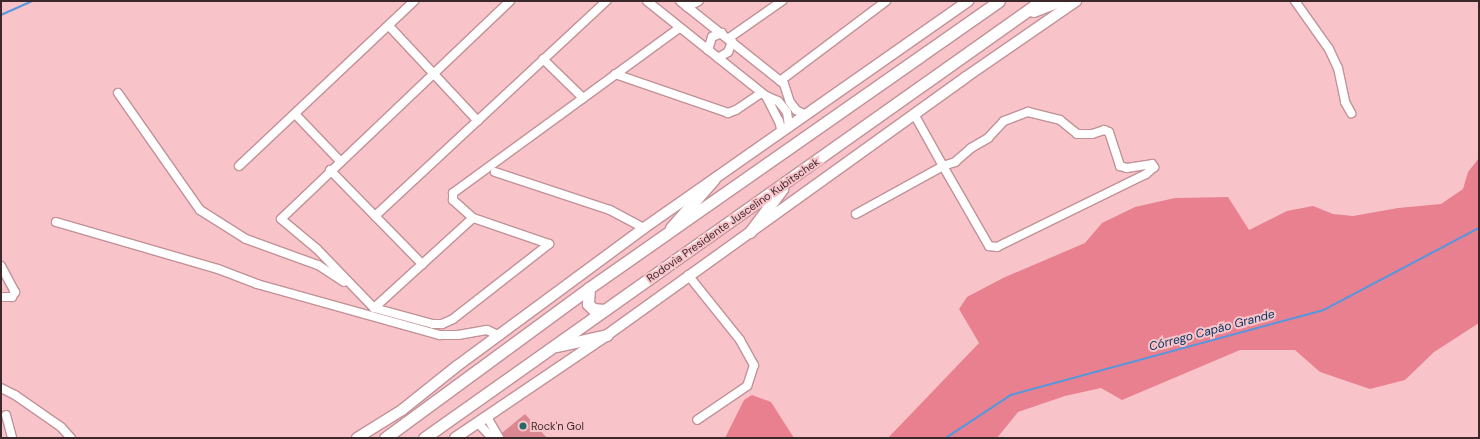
<!DOCTYPE html>
<meta charset="utf-8">
<style>
body{margin:0}
#map{position:relative;width:1480px;height:439px;overflow:hidden;background:#f8c4c9;font-family:"DM Sans",sans-serif}
div>[style]{position:absolute}
[style*='--x']{left:calc(var(--x)*1px);top:calc(var(--y)*1px);width:calc(var(--w)*1px);rotate:calc(var(--a)*1deg)}
.green>*{inset:0;background:#db8792}
.forest>*{inset:0;background:#e9808f}
.stream>*{height:1.5px;margin:-0.75px;padding:0 0.75px;transform-origin:0.75px;border-radius:0.75px;background:#5297df}
.roads{filter:drop-shadow(1px 0 #c29197) drop-shadow(-1px 0 #c29197) drop-shadow(0 1px #c29197) drop-shadow(0 -1px #c29197)}
.minor>*{height:8px;margin:-4px;padding:0 4px;transform-origin:4px;border-radius:4px;background:#fff}
.major>*{height:10px;margin:-5px;padding:0 5px;transform-origin:5px;border-radius:5px;background:#fff}
.highway>*{height:11px;margin:-5.5px;padding:0 5.5px;transform-origin:5.5px;border-radius:5.5px;background:#fff}
.dots>*{width:11px;height:11px;translate:-50% -50%;box-sizing:border-box;border:2px solid #f8c4c9;border-radius:50%}
span{translate:-50% -50%;white-space:nowrap;text-align:center;line-height:1.15;-webkit-text-stroke:4px #f8c4c9;paint-order:stroke}
.street-label{font-size:11px;color:#3c282b}
.poi-label{font-size:11px;color:#3c282b}
.left{translate:0 -50%;text-align:left}
.water-label{font-size:12px;color:#013664;font-style:italic}
.frame{position:absolute;inset:0;border:2px solid #3c282b;pointer-events:none}
</style>
<div id="map">
<div class="green">
<div style="clip-path:polygon(525px 414px,547px 438px,498px 438px,497px 437px)"></div>
</div>
<div class="forest">
<div style="clip-path:polygon(1479px 158px,1479px 323px,1434px 352px,1405px 380px,1370px 389px,1320px 372px,1295px 350px,1240px 350px,1122px 400px,1101px 388px,1065px 396px,1018px 412px,997px 438px,888px 438px,979px 343px,959px 309px,967px 297px,1003px 278px,1085px 243px,1102px 223px,1135px 207px,1175px 198px,1228px 197px,1249px 230px,1287px 211px,1313px 206px,1333px 214px,1353px 216px,1398px 208px,1441px 204px,1463px 189px,1468px 172px)"></div>
<div style="clip-path:polygon(752px 395px,771px 402px,794px 438px,725px 438px,744px 400px)"></div>
</div>
<div class="stream">
<div style="--x:1;--y:15;--w:35;--a:-24"></div>
<div style="--x:946;--y:438;--w:78;--a:-33.5"></div>
<div style="--x:1011;--y:395;--w:324;--a:-15.2"></div>
<div style="--x:1324;--y:310;--w:175;--a:-27.9"></div>
</div>
<div class="roads">
<div class="minor">
<div style="--x:510;--y:1;--w:316;--a:136.4"></div>
<div style="--x:281;--y:219;--w:47;--a:39.8"></div>
<div style="--x:317;--y:249;--w:82;--a:46"></div>
<div style="--x:374;--y:308;--w:61;--a:15.2"></div>
<div style="--x:433;--y:324;--w:9;--a:0"></div>
<div style="--x:442;--y:324;--w:12;--a:-24"></div>
<div style="--x:453;--y:319;--w:122;--a:-38"></div>
<div style="--x:647;--y:1;--w:152;--a:38.6"></div>
<div style="--x:766;--y:96;--w:13;--a:23"></div>
<div style="--x:778;--y:101;--w:14;--a:51"></div>
<div style="--x:787;--y:112;--w:15;--a:82"></div>
<div style="--x:680;--y:1;--w:133;--a:38.6"></div>
<div style="--x:784;--y:84;--w:19;--a:72"></div>
<div style="--x:790;--y:102;--w:10;--a:53"></div>
<div style="--x:796;--y:110;--w:11;--a:27"></div>
<div style="--x:1295;--y:1;--w:59;--a:54.7"></div>
<div style="--x:1329;--y:49;--w:21;--a:65"></div>
<div style="--x:1338;--y:68;--w:35;--a:78"></div>
<div style="--x:1345;--y:102;--w:13;--a:61"></div>
<div style="--x:687;--y:7;--w:13;--a:-27"></div>
<div style="--x:389;--y:26;--w:130;--a:46.9"></div>
<div style="--x:729;--y:38;--w:65;--a:-34.9"></div>
<div style="--x:708;--y:50;--w:14;--a:-73"></div>
<div style="--x:712;--y:37;--w:11;--a:-22"></div>
<div style="--x:718;--y:58;--w:12;--a:-31"></div>
<div style="--x:728;--y:52;--w:11;--a:-68"></div>
<div style="--x:543;--y:59;--w:56;--a:44.3"></div>
<div style="--x:615;--y:74;--w:120;--a:19"></div>
<div style="--x:728;--y:113;--w:9;--a:-21"></div>
<div style="--x:736;--y:110;--w:30;--a:-34"></div>
<div style="--x:780;--y:81;--w:133;--a:-37"></div>
<div style="--x:118;--y:93;--w:143;--a:55"></div>
<div style="--x:200;--y:210;--w:54;--a:32.2"></div>
<div style="--x:246;--y:239;--w:77;--a:19.9"></div>
<div style="--x:318;--y:265;--w:31;--a:33"></div>
<div style="--x:766;--y:96;--w:28;--a:63"></div>
<div style="--x:779;--y:121;--w:11;--a:75"></div>
<div style="--x:1028;--y:112;--w:33;--a:14"></div>
<div style="--x:1060;--y:120;--w:22;--a:39"></div>
<div style="--x:1077;--y:134;--w:15;--a:0"></div>
<div style="--x:1092;--y:134;--w:13;--a:-18"></div>
<div style="--x:1104;--y:130;--w:5;--a:22"></div>
<div style="--x:1109;--y:132;--w:36;--a:72"></div>
<div style="--x:1120;--y:166;--w:7;--a:16"></div>
<div style="--x:1127;--y:168;--w:25;--a:-9"></div>
<div style="--x:1152;--y:164;--w:4;--a:56"></div>
<div style="--x:1154;--y:167;--w:11;--a:139"></div>
<div style="--x:1146;--y:174;--w:166;--a:153.9"></div>
<div style="--x:997;--y:247;--w:8;--a:-173"></div>
<div style="--x:989;--y:246;--w:92;--a:-119.9"></div>
<div style="--x:943;--y:166;--w:13;--a:-18"></div>
<div style="--x:955;--y:162;--w:21;--a:-41"></div>
<div style="--x:971;--y:148;--w:20;--a:-30"></div>
<div style="--x:988;--y:138;--w:23;--a:-47"></div>
<div style="--x:1004;--y:121;--w:26;--a:-21"></div>
<div style="--x:295;--y:114;--w:65;--a:46.2"></div>
<div style="--x:239;--y:166;--w:241;--a:-43.3"></div>
<div style="--x:330;--y:170;--w:132;--a:45.6"></div>
<div style="--x:495;--y:172;--w:121;--a:18.3"></div>
<div style="--x:610;--y:210;--w:38;--a:28"></div>
<div style="--x:856;--y:214;--w:99;--a:-28.9"></div>
<div style="--x:943;--y:166;--w:60;--a:-119.1"></div>
<div style="--x:375;--y:216;--w:316;--a:-42.9"></div>
<div style="--x:56;--y:222;--w:169;--a:16.2"></div>
<div style="--x:218;--y:269;--w:42;--a:21"></div>
<div style="--x:257;--y:284;--w:190;--a:15.6"></div>
<div style="--x:440;--y:335;--w:18;--a:0"></div>
<div style="--x:458;--y:335;--w:29;--a:-10"></div>
<div style="--x:487;--y:330;--w:14;--a:25"></div>
<div style="--x:549;--y:244;--w:80;--a:-161.1"></div>
<div style="--x:473;--y:218;--w:27;--a:-138"></div>
<div style="--x:453;--y:200;--w:7;--a:-90"></div>
<div style="--x:453;--y:193;--w:280;--a:-36.1"></div>
<div style="--x:1;--y:266;--w:30;--a:62"></div>
<div style="--x:15;--y:292;--w:6;--a:121"></div>
<div style="--x:12;--y:297;--w:11;--a:180"></div>
<div style="--x:688;--y:275;--w:83;--a:51.3"></div>
<div style="--x:740;--y:340;--w:29;--a:61"></div>
<div style="--x:754;--y:365;--w:22;--a:108"></div>
<div style="--x:747;--y:386;--w:60;--a:145.8"></div>
<div style="--x:374;--y:308;--w:134;--a:-42.3"></div>
<div style="--x:1;--y:388;--w:16;--a:27"></div>
<div style="--x:15;--y:395;--w:56;--a:34.8"></div>
<div style="--x:61;--y:427;--w:15;--a:48"></div>
<div style="--x:6;--y:415;--w:24;--a:75"></div>
<div style="--x:487;--y:417;--w:24;--a:60"></div>
<div style="--x:478;--y:423;--w:21;--a:47"></div>
</div>
<div class="major">
<div style="--x:357;--y:438;--w:53;--a:-31.9"></div>
<div style="--x:402;--y:410;--w:70;--a:-38.7"></div>
<div style="--x:457;--y:366;--w:232;--a:-36.4"></div>
<div style="--x:644;--y:228;--w:396;--a:-35"></div>
<div style="--x:455;--y:438;--w:184;--a:-34.1"></div>
<div style="--x:607;--y:335;--w:442;--a:-35.7"></div>
<div style="--x:966;--y:77;--w:134;--a:-34.6"></div>
</div>
<div class="highway">
<div style="--x:1033;--y:11;--w:28;--a:-21"></div>
<div style="--x:671;--y:228;--w:65;--a:-48.7"></div>
<div style="--x:750;--y:232;--w:54;--a:-53.3"></div>
<div style="--x:589;--y:288;--w:16;--a:94"></div>
<div style="--x:588;--y:304;--w:7;--a:45"></div>
<div style="--x:593;--y:309;--w:11;--a:5"></div>
<div style="--x:557;--y:346;--w:51;--a:-12.4"></div>
<div style="--x:385;--y:438;--w:253;--a:-36.3"></div>
<div style="--x:589;--y:288;--w:500;--a:-34.99"></div>
<div style="--x:424;--y:438;--w:756;--a:-35.31"></div>
</div>
</div>
<div class="dots">
<div style="left:523px;top:426px;background:#216c69"></div>
</div>
<div class="street-label">
<span style="left:733px;top:220px;rotate:-35deg">Rodovia Presidente Juscelino Kubitschek</span>
</div>
<div class="poi-label">
<span class="left" style="left:531px;top:426px">Rock'n Gol</span>
</div>
<div class="water-label">
<span style="left:1212px;top:331px;rotate:-15deg">Córrego Capão Grande</span>
</div>
<div class="frame"></div>
</div>
